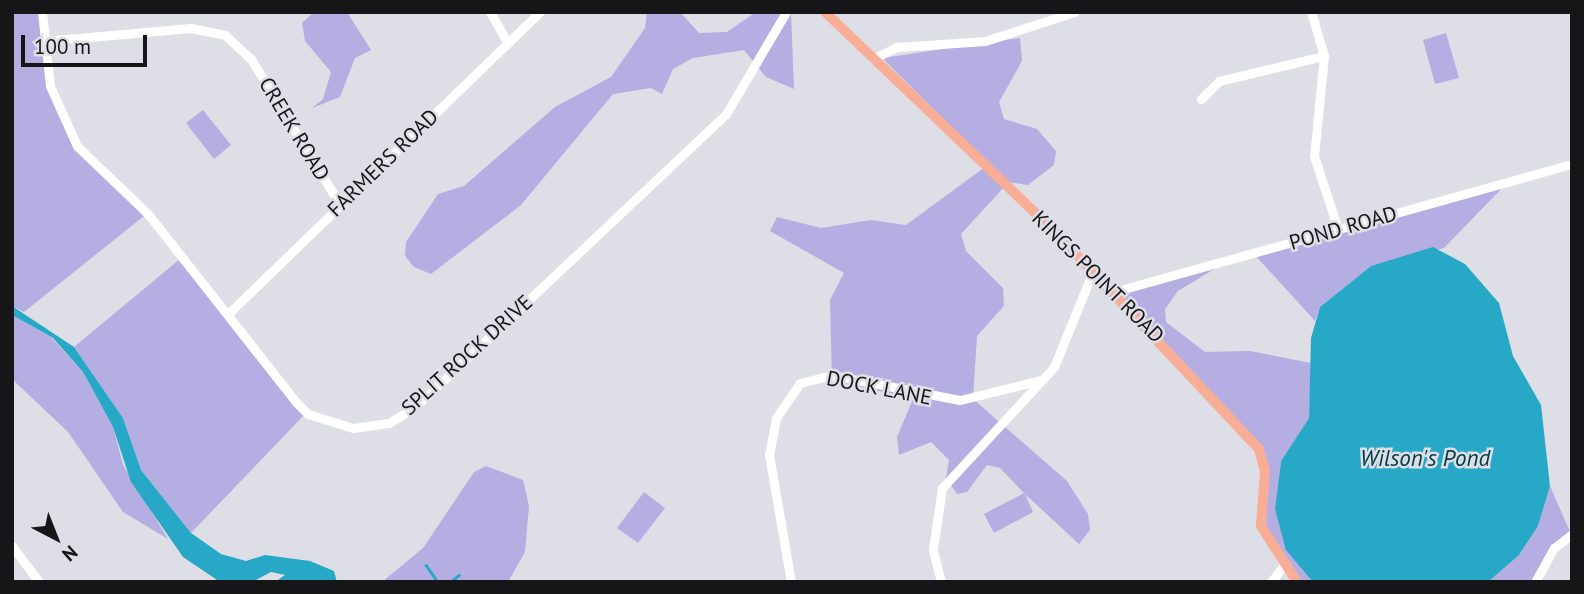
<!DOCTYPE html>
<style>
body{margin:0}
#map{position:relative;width:1584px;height:594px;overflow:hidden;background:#dedee6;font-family:"PT Sans",sans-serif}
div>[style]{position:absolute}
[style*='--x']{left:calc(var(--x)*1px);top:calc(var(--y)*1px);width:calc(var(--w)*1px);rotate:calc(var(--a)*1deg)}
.green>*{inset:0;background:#b4aee3}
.water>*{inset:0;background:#27a8c6}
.stream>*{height:2.5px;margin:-1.25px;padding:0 1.25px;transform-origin:1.25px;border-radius:1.25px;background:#27a8c6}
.minor>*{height:9px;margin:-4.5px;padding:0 4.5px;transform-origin:4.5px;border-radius:4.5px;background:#fff}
.major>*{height:10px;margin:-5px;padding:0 5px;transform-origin:5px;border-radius:5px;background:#f8ae96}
span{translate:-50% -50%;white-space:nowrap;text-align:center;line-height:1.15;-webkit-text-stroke:5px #dedee6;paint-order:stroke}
.street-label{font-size:21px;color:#161619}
.water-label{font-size:23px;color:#023b47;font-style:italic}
.frame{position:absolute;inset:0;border:14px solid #161619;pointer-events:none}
.north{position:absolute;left:21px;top:503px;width:70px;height:70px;-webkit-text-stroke:5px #dedee6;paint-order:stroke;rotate:138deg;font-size:19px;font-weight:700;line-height:28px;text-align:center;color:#161619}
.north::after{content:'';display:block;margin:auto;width:24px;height:32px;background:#161619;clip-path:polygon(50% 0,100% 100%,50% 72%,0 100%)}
.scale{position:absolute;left:21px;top:35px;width:126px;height:32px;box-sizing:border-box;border:4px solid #161619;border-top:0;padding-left:9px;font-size:21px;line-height:24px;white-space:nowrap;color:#161619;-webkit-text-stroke:5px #dedee6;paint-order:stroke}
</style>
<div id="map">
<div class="green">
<div style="clip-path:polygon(12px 12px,42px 12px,47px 86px,57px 112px,69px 135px,144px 216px,24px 312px,12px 306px)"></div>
<div style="clip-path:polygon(347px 12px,371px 50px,355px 58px,340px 97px,312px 108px,323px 99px,331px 72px,305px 41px,302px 23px,314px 12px)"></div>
<div style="clip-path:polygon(647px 12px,680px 12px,699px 33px,727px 32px,756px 12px,791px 12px,794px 89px,766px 77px,744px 50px,693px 58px,673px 69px,662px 94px,651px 88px,613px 94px,521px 205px,431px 274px,414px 267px,405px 256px,406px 242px,438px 194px,464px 186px,555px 107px,611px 77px,645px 28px)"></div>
<div style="clip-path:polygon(1446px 33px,1459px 78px,1435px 84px,1423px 40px)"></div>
<div style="clip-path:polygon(1020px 38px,1022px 61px,999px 102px,1004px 119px,1037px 129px,1056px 151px,1054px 165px,1028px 185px,1007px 182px,882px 58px)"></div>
<div style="clip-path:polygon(203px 110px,231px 145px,214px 159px,186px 123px)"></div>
<div style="clip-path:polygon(985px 167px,1005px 186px,961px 234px,966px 251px,1003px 288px,1004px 306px,977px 336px,973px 399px,1067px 481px,1088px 514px,1090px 530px,1079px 544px,1025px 494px,1033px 512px,994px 533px,984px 514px,1024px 493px,1000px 468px,987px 465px,967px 492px,957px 494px,946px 478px,949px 460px,931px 442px,899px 455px,897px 437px,913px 399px,832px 380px,830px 300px,844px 273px,770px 231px,777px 217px,821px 228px,871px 220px,906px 225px)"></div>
<div style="clip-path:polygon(1508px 182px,1444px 248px,1371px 266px,1320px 307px,1315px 321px,1254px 254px)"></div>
<div style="clip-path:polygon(180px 259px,307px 412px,191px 533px,141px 470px,123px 418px,74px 347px)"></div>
<div style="clip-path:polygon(1226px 262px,1178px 291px,1165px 309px,1166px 322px,1205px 352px,1250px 351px,1311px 363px,1309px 418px,1281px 461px,1275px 509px,1313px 582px,1297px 582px,1261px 526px,1262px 457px,1113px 292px)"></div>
<div style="clip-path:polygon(12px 315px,52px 338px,83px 372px,113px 427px,123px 465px,168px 539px,123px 512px,68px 432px,12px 379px)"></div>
<div style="clip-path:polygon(486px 466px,523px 480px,529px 506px,525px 552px,508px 582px,382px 582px,423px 548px,474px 472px)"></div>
<div style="clip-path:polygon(1550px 486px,1571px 534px,1535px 582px,1488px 582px,1519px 555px,1538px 526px)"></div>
<div style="clip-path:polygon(644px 492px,665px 508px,638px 543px,617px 528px)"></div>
</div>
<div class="water">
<div style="clip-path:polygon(1433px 247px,1465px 264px,1499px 303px,1513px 356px,1541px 405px,1550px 486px,1538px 526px,1519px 555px,1488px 582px,1313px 582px,1286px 550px,1275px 509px,1281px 461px,1309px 418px,1311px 338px,1320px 307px,1371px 266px)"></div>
<div style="clip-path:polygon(12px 306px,74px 347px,123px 418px,141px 470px,191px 533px,221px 554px,246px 561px,265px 555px,310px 561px,334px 571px,337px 582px,275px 582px,285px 575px,271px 572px,252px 582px,220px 582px,183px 557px,131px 482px,113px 427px,83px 372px,53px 338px,12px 315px)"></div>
</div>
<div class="stream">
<div style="--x:426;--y:565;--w:21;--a:55"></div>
<div style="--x:450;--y:582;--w:11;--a:-38"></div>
</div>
<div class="minor">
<div style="--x:42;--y:12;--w:74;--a:83.8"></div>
<div style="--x:50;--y:86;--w:66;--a:65.8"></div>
<div style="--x:77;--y:146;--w:98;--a:43.8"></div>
<div style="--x:148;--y:214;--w:238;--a:51.8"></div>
<div style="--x:295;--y:401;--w:18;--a:45"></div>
<div style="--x:308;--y:414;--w:47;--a:17.3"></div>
<div style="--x:353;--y:428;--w:36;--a:-8"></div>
<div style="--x:389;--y:423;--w:31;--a:-32"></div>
<div style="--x:415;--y:407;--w:427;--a:-43.3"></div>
<div style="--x:726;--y:114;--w:118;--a:-59.5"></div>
<div style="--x:490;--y:12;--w:36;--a:60"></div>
<div style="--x:1311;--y:12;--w:46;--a:73.5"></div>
<div style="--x:1324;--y:56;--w:100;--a:95.7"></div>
<div style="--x:1314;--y:156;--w:77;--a:71.8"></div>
<div style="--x:45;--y:41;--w:146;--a:-5.1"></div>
<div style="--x:190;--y:28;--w:36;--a:11"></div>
<div style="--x:225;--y:35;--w:35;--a:43"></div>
<div style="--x:251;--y:59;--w:171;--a:58.6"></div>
<div style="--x:873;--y:59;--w:27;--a:-27"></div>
<div style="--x:897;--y:47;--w:88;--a:-3.9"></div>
<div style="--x:985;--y:41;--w:94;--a:-18"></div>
<div style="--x:1201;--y:99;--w:25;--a:-45"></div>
<div style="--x:1219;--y:81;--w:108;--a:-13.4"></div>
<div style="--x:1113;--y:292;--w:477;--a:-15.6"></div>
<div style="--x:228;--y:314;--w:434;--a:-44.1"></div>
<div style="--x:12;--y:546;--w:45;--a:53.1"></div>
<div style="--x:791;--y:582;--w:129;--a:-99.8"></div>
<div style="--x:769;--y:455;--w:38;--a:-79"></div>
<div style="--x:776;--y:418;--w:42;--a:-55.6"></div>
<div style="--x:800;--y:383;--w:33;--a:-14"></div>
<div style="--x:832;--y:375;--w:130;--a:11.1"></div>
<div style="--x:960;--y:400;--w:83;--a:-13.9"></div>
<div style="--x:941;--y:582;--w:34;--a:-104"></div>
<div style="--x:933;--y:549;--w:62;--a:-81.6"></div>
<div style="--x:942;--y:488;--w:165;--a:-47.2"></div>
<div style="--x:1054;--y:367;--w:104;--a:-67.9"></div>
<div style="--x:1271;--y:582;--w:21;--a:-53"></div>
<div style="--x:1535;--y:582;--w:39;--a:-61"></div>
<div style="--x:1554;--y:548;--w:23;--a:-38"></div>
</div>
<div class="major">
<div style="--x:825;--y:12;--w:321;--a:43.7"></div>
<div style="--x:1057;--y:234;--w:295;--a:46.8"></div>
<div style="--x:1259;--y:449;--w:23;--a:75"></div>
<div style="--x:1265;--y:471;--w:55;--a:94.2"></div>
<div style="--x:1261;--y:526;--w:67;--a:57.3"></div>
</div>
<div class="street-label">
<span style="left:294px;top:129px;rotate:59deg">CREEK ROAD</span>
<span style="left:383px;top:163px;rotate:-44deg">FARMERS ROAD</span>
<span style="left:1343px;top:228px;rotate:-16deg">POND ROAD</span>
<span style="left:1098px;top:277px;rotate:45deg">KINGS POINT ROAD</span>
<span style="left:467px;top:355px;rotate:-42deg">SPLIT ROCK DRIVE</span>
<span style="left:879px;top:388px;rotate:11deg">DOCK LANE</span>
</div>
<div class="water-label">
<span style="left:1425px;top:458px">Wilson's Pond</span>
</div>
<div class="frame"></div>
<div class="north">N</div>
<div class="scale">100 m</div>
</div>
